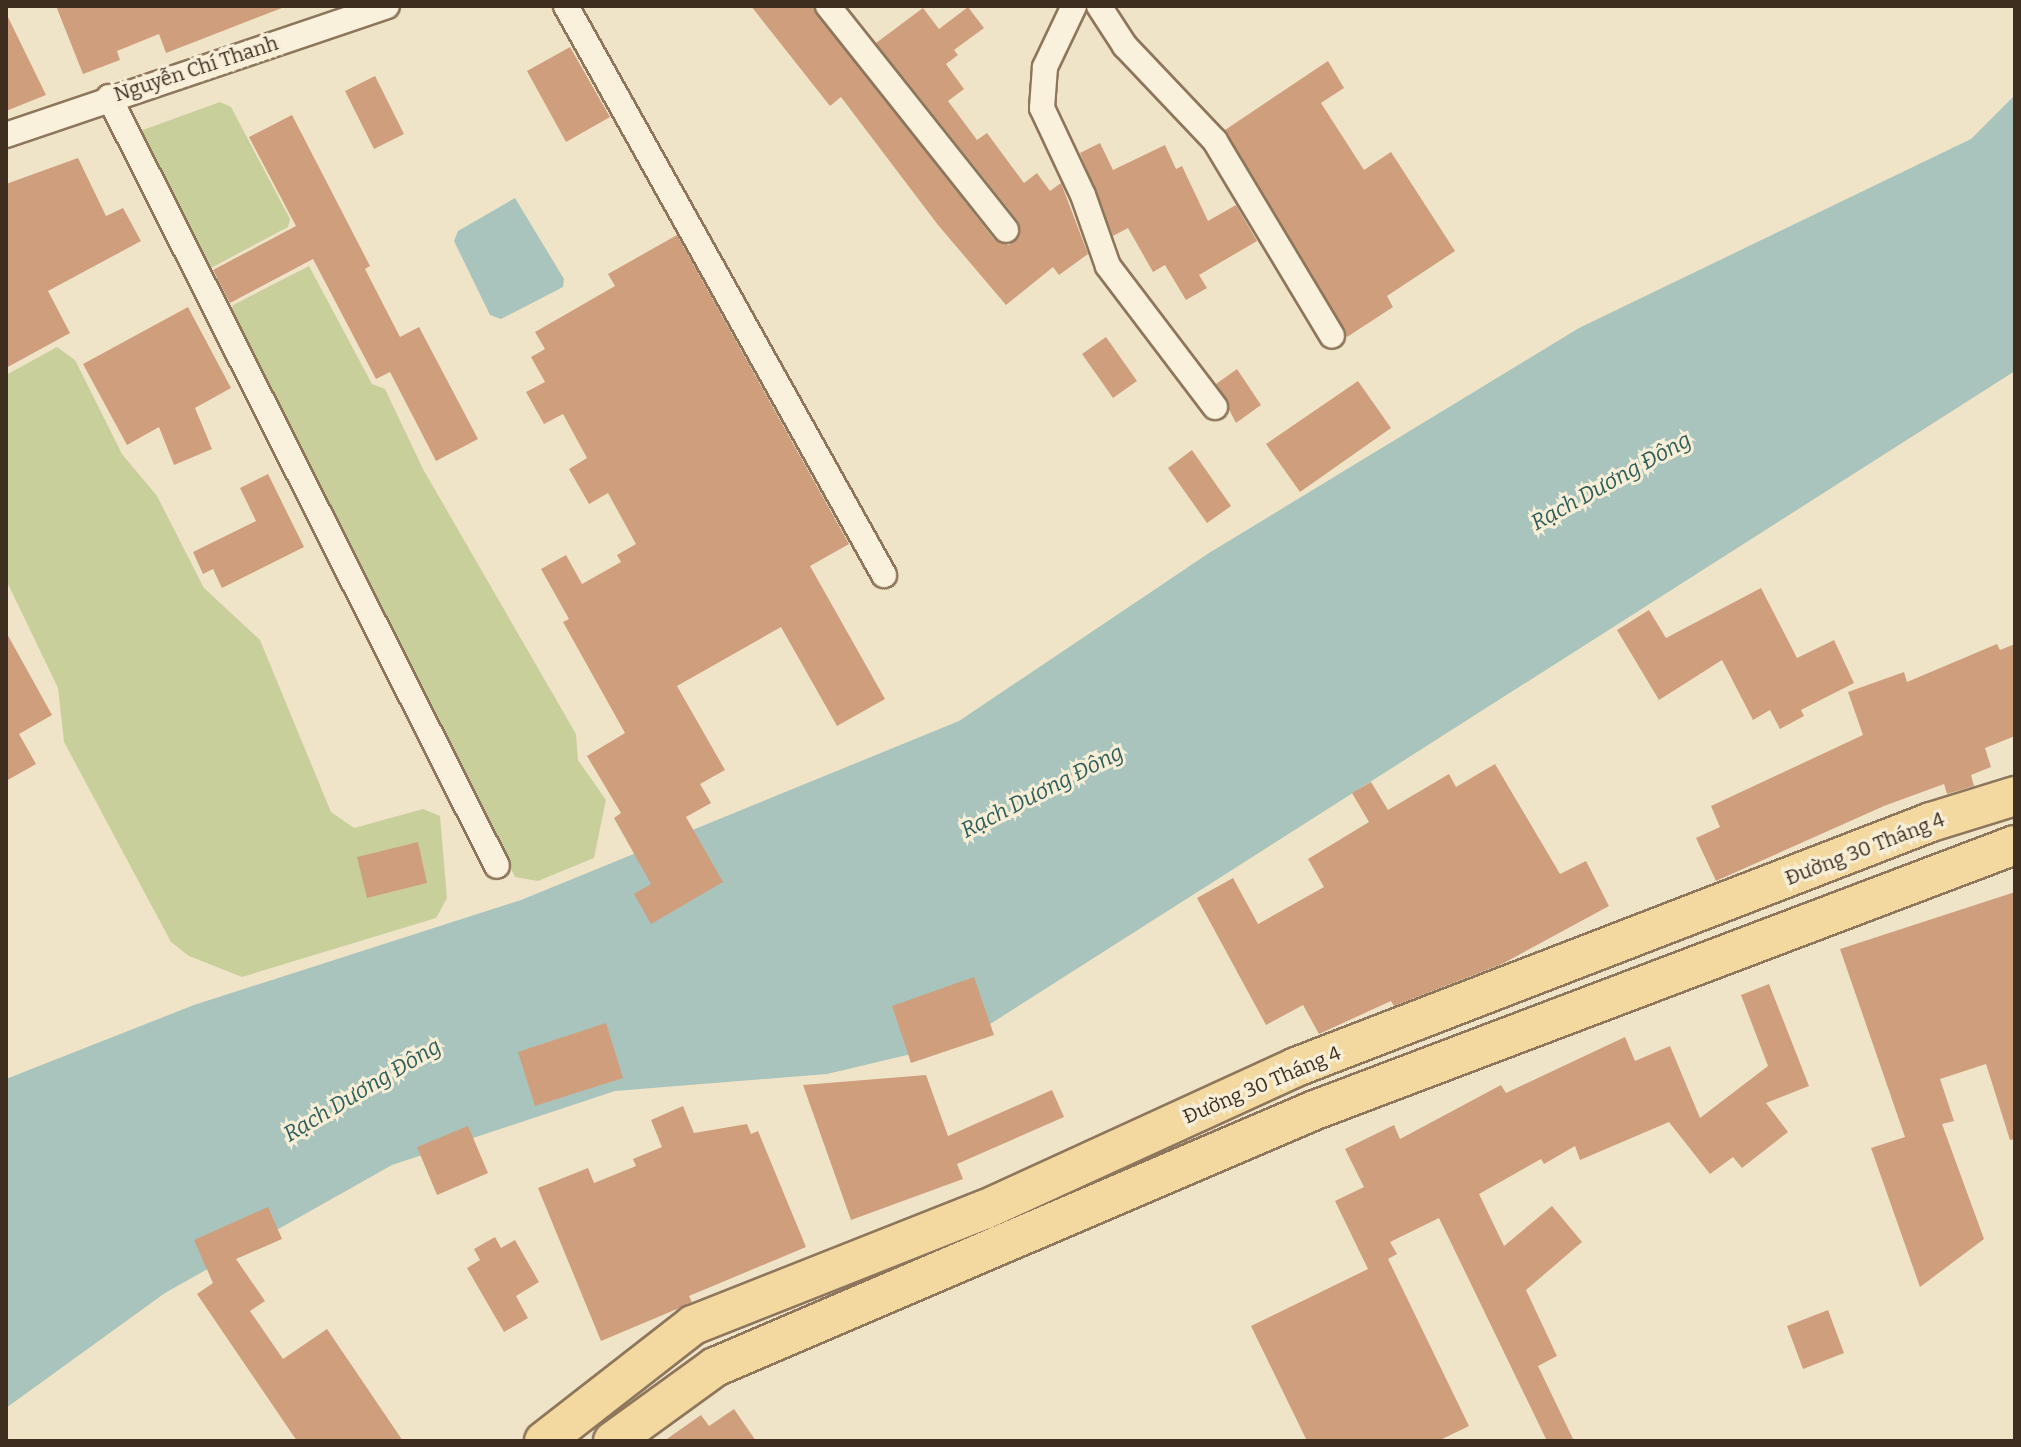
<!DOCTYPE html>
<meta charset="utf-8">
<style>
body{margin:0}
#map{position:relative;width:2021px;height:1447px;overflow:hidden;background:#f0e4c8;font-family:Bitter,serif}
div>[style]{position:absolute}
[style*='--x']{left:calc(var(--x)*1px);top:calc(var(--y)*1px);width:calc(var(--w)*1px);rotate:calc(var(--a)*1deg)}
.green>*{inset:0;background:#c9cf9b}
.water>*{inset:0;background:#a9c4bc}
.building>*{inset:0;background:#cf9f7d}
.roads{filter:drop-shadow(2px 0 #8d765c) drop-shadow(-2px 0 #8d765c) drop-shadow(0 2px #8d765c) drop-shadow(0 -2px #8d765c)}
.street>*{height:24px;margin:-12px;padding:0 12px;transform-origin:12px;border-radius:12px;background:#faf1dc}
.primary>*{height:38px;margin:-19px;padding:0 19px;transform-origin:19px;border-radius:19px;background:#f3d9a0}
span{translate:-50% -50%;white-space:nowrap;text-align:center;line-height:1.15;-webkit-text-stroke:6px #f7eed8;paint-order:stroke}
.street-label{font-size:20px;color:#3d2e20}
.water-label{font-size:22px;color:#2f5d5a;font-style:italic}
.frame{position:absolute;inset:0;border:8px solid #3d2e20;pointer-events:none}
</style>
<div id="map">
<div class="green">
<div style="clip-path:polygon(220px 102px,231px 107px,290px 219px,288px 227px,209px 269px,133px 139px,140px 131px)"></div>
<div style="clip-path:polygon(309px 266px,372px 384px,385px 389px,423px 469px,576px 734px,578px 760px,606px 800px,594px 858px,538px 881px,515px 877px,230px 314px,233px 305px)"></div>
<div style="clip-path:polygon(57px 347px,75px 360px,122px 454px,157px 496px,204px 588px,260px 640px,331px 812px,354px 828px,423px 809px,440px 816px,447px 898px,436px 918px,242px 977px,189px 956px,171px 942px,64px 742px,58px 688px,6px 580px,6px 375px)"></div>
</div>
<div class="water">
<div style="clip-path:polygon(2015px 95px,2015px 371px,962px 1042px,827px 1074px,615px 1091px,392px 1165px,165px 1293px,6px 1408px,6px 1079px,194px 1005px,521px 900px,959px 721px,1209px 553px,1579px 328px,1971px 139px)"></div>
<div style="clip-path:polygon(515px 198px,564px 279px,563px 287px,501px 319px,490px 315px,454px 241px,458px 231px)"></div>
</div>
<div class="building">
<div style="clip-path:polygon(56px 6px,282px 6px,282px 8px,166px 53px,159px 34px,117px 51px,120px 60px,83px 74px)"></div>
<div style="clip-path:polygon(751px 6px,813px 6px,994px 239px,1009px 245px,1020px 235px,1018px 221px,876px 43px,923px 8px,939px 29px,968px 7px,984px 28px,954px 50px,958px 55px,946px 64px,964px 89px,948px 101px,977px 140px,987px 133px,1024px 183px,1037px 173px,1050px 191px,1061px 183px,1088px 254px,1059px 275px,1053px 267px,1006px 305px,938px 225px,841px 97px,830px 106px)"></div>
<div style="clip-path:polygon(6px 13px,46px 95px,6px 111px)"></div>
<div style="clip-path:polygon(570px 47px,610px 117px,566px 142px,527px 71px)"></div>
<div style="clip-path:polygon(1328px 61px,1344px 88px,1321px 103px,1364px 170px,1391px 152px,1455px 251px,1387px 296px,1393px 307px,1347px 337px,1225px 130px)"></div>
<div style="clip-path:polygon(375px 76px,404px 134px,374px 149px,345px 91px)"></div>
<div style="clip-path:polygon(292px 115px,370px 266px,365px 269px,400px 337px,419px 327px,478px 439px,436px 461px,390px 372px,376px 379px,313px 259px,230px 303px,213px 270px,296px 226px,249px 137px)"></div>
<div style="clip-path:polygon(1100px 143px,1113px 170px,1165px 145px,1176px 169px,1182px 166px,1208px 221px,1236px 205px,1257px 241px,1199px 275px,1207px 288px,1186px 300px,1165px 265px,1153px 272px,1128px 228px,1113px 236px,1080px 153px)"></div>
<div style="clip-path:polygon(78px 158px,106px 216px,123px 208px,141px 241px,48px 291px,70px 333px,6px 368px,6px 184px)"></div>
<div style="clip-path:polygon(677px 235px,849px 544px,810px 566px,885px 699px,837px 726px,781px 627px,677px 686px,725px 770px,700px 784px,711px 803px,686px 817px,723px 882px,651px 924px,634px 894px,651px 884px,614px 818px,621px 813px,587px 756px,625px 733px,563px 622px,569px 619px,541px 569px,566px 555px,582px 584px,621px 562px,617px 555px,636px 544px,608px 493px,589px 504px,569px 469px,587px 458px,563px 414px,544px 424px,526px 392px,545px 382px,531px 357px,545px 349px,535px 332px,615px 286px,608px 274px)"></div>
<div style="clip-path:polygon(188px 307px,231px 388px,195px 408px,212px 449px,174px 465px,159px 427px,127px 445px,83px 364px)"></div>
<div style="clip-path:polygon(1106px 337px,1137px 381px,1113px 398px,1082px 354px)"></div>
<div style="clip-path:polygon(1237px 369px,1261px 405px,1236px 423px,1216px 384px)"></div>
<div style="clip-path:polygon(1358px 381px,1391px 428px,1300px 492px,1266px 444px)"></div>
<div style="clip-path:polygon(1192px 450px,1231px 506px,1207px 523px,1168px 468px)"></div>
<div style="clip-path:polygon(268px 474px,304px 547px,222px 588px,213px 569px,203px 574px,193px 552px,256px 521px,240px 488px)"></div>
<div style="clip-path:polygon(1761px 588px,1797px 658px,1834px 640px,1854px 683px,1801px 710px,1804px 716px,1780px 729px,1770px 710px,1753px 720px,1722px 660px,1659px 700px,1617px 630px,1649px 610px,1666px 638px)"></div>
<div style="clip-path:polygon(6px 632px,52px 715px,19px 734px,36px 764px,6px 781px)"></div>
<div style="clip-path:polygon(1997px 644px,2000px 650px,2015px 644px,2015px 736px,1985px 748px,1991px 767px,1971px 775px,1974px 786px,1947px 794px,1944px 784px,1884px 806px,1716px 881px,1696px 838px,1720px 827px,1711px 806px,1863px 735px,1848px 692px,1904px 672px,1907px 682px)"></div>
<div style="clip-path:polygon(1495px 764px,1560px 874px,1586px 861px,1609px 906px,1502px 964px,1394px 1006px,1391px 1001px,1319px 1034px,1303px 1005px,1266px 1025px,1197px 898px,1233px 878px,1258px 924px,1324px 887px,1308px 859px,1369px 822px,1352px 793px,1371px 782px,1388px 810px,1449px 774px,1456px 787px)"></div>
<div style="clip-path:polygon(418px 842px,427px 883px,367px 898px,357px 857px)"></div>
<div style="clip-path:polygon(2015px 892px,2015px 1139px,2010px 1140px,1986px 1064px,1940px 1079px,1954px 1121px,1942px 1124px,1984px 1239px,1920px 1287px,1871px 1148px,1905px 1137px,1840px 949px)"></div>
<div style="clip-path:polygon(974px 977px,994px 1035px,911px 1063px,892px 1006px)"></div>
<div style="clip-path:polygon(1769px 984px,1809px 1086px,1766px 1103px,1788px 1132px,1742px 1168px,1733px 1157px,1710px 1174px,1669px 1122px,1580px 1160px,1575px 1146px,1544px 1164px,1541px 1159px,1479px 1194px,1504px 1246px,1552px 1206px,1582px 1242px,1526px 1290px,1557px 1356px,1538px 1366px,1574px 1441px,1547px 1441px,1439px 1218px,1390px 1242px,1397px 1254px,1388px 1259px,1469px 1426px,1438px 1441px,1307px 1441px,1251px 1326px,1368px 1269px,1335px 1201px,1364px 1187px,1345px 1149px,1394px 1125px,1400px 1139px,1501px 1085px,1506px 1093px,1625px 1037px,1635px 1061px,1670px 1046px,1700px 1118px,1768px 1066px,1741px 995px)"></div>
<div style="clip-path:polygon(606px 1023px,623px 1078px,535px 1106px,518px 1052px)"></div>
<div style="clip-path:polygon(926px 1075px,948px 1136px,1052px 1090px,1064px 1117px,957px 1164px,963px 1179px,851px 1220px,803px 1085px)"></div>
<div style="clip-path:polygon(683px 1106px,694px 1133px,747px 1124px,751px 1134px,758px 1131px,806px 1247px,689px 1296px,692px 1302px,677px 1309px,601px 1341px,538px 1188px,588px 1168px,594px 1183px,636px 1166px,633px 1159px,662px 1147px,651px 1120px)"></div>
<div style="clip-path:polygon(468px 1126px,488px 1173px,437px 1195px,417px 1147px)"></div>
<div style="clip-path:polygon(268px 1207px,282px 1239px,236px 1259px,265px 1301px,250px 1311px,283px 1359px,327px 1329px,403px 1441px,297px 1441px,197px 1294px,213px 1283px,194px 1240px)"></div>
<div style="clip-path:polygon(495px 1237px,501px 1248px,515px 1240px,539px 1282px,516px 1296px,528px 1318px,504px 1332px,467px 1268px,480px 1260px,474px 1249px)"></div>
<div style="clip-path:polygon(1828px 1310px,1844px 1353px,1803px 1369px,1787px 1326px)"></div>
<div style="clip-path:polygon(734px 1409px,756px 1441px,664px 1441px,701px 1415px,709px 1426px)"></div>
</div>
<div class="roads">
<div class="street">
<div style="--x:566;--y:6;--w:652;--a:60.8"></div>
<div style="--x:828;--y:6;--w:286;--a:51.5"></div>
<div style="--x:1074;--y:6;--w:68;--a:115.4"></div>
<div style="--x:1045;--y:67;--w:41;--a:94.2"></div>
<div style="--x:1042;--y:108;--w:96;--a:64.8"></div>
<div style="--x:1083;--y:195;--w:75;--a:70.6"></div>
<div style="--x:1108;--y:266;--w:177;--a:52.8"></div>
<div style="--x:1099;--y:6;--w:48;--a:57"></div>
<div style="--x:1125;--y:46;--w:131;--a:46.5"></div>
<div style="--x:1215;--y:141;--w:227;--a:59"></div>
<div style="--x:109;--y:97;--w:861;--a:63.23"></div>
<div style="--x:6;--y:135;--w:402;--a:-18.7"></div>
</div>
<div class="primary">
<div style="--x:544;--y:1441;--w:189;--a:-37.9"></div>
<div style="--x:693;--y:1325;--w:313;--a:-21.6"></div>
<div style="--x:984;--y:1210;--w:343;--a:-24.6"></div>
<div style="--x:1296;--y:1067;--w:681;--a:-21.1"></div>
<div style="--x:1931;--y:822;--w:88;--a:-17.2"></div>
<div style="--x:613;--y:1441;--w:126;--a:-36"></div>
<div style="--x:715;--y:1367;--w:653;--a:-23.19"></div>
<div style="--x:1315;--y:1110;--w:748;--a:-20.74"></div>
</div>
</div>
<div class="street-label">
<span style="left:196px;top:69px;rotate:-18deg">Nguyễn Chí Thanh</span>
<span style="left:1865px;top:849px;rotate:-21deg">Đường 30 Tháng 4</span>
<span style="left:1262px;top:1085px;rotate:-23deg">Đường 30 Tháng 4</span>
</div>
<div class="water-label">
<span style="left:1611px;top:481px;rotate:-29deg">Rạch Dương Đông</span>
<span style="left:1042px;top:791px;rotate:-27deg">Rạch Dương Đông</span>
<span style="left:362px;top:1090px;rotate:-31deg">Rạch Dương Đông</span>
</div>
<div class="frame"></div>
</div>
